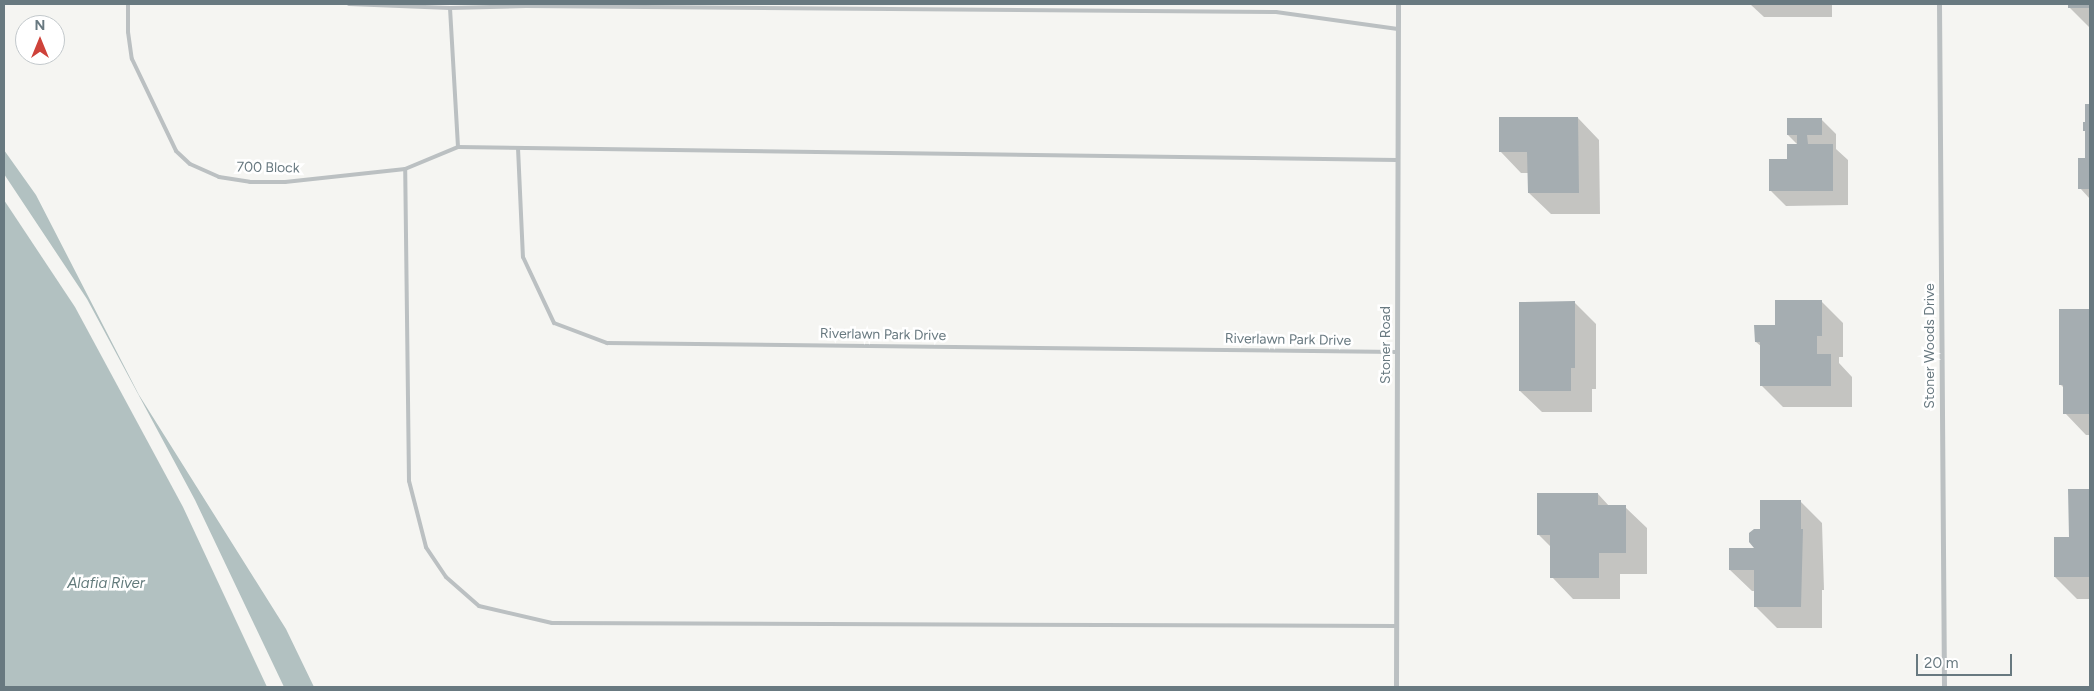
<!DOCTYPE html>
<style>
body{margin:0}
#map{position:relative;width:2094px;height:691px;overflow:hidden;background:#f5f5f2;font-family:Figtree,sans-serif}
div>[style]{position:absolute}
[style*='--x']{left:calc(var(--x)*1px);top:calc(var(--y)*1px);width:calc(var(--w)*1px);rotate:calc(var(--a)*1deg)}
.water>*{inset:0;background:#b2c1c1}
.shadow>*{inset:0;background:#0003}
.building>*{inset:0;background:#a5adb1}
.service>*{height:4px;margin:-2px;padding:0 2px;transform-origin:2px;border-radius:2px;background:#bbc0c2}
.minor>*{height:5px;margin:-2.5px;padding:0 2.5px;transform-origin:2.5px;border-radius:2.5px;background:#bbc0c2}
span{translate:-50% -50%;white-space:nowrap;text-align:center;line-height:1.15;-webkit-text-stroke:5px #fff;paint-order:stroke}
.street-label{font-size:14px;color:#687980}
.water-label{font-size:15px;color:#637b7c;font-style:italic}
.frame{position:absolute;inset:0;border:5px solid #687980;pointer-events:none}
.north{position:absolute;left:15px;top:15px;width:50px;height:50px;box-sizing:border-box;background:#fff;border:1px solid #c3c9cc;border-radius:50%;rotate:0deg;font-size:14px;font-weight:700;line-height:20px;text-align:center;color:#687980}
.north::after{content:'';display:block;margin:auto;width:18px;height:22px;background:#ce423a;clip-path:polygon(50% 0,100% 100%,50% 72%,0 100%)}
.scale{position:absolute;left:1916px;top:654px;width:96px;height:22px;box-sizing:border-box;border:2px solid #687980;border-top:0;padding-left:6px;font-size:15px;line-height:18px;white-space:nowrap;color:#687980;-webkit-text-stroke:4px #fff;paint-order:stroke}
</style>
<div id="map">
<div class="water">
<div style="clip-path:polygon(4px 150px,36px 195px,139px 395px,286px 629px,314px 687px,284px 687px,195px 500px,87px 299px,4px 174px)"></div>
<div style="clip-path:polygon(4px 200px,75px 307px,183px 507px,267px 687px,4px 687px)"></div>
</div>
<div class="shadow">
<div style="clip-path:polygon(1750px 4px,1832px 4px,1832px 17px,1764px 17px)"></div>
<div style="clip-path:polygon(2069px 4px,2090px 4px,2090px 28px,2069px 7px)"></div>
<div style="clip-path:polygon(2087px 105px,2090px 105px,2090px 199px,2080px 188px,2087px 159px,2087px 133px,2084px 130px,2087px 123px)"></div>
<div style="clip-path:polygon(1578px 118px,1599px 140px,1600px 214px,1551px 214px,1529px 193px,1529px 173px,1521px 173px,1500px 151px)"></div>
<div style="clip-path:polygon(1821px 119px,1836px 134px,1836px 149px,1848px 160px,1848px 205px,1786px 206px,1771px 191px,1798px 145px,1788px 135px)"></div>
<div style="clip-path:polygon(1821px 301px,1843px 323px,1843px 357px,1839px 357px,1839px 363px,1852px 377px,1852px 407px,1783px 407px,1762px 386px,1762px 347px,1756px 342px,1776px 326px)"></div>
<div style="clip-path:polygon(1575px 303px,1596px 324px,1596px 389px,1592px 389px,1592px 412px,1542px 412px,1520px 391px)"></div>
<div style="clip-path:polygon(2060px 310px,2090px 310px,2090px 435px,2086px 435px,2065px 413px,2064px 388px,2060px 384px)"></div>
<div style="clip-path:polygon(2069px 490px,2090px 490px,2090px 599px,2077px 599px,2055px 577px,2070px 538px)"></div>
<div style="clip-path:polygon(1598px 494px,1610px 507px,1625px 507px,1647px 528px,1647px 574px,1620px 574px,1620px 599px,1573px 599px,1552px 577px,1551px 547px,1539px 535px)"></div>
<div style="clip-path:polygon(1800px 501px,1822px 523px,1824px 590px,1822px 590px,1822px 628px,1777px 628px,1755px 606px,1755px 591px,1752px 591px,1730px 570px,1757px 550px,1761px 530px)"></div>
</div>
<div class="building">
<div style="clip-path:polygon(2068px 4px,2090px 4px,2090px 8px,2068px 8px)"></div>
<div style="clip-path:polygon(2085px 104px,2090px 104px,2090px 189px,2078px 189px,2078px 158px,2085px 158px,2085px 131px,2083px 131px,2083px 122px,2085px 122px)"></div>
<div style="clip-path:polygon(1499px 117px,1578px 117px,1579px 193px,1528px 193px,1527px 152px,1499px 152px)"></div>
<div style="clip-path:polygon(1787px 118px,1822px 118px,1822px 135px,1807px 135px,1808px 144px,1833px 144px,1833px 191px,1769px 191px,1769px 159px,1787px 159px,1787px 144px,1797px 144px,1797px 135px,1787px 135px)"></div>
<div style="clip-path:polygon(1775px 300px,1822px 300px,1822px 336px,1817px 336px,1817px 354px,1831px 354px,1831px 386px,1760px 386px,1760px 342px,1755px 342px,1754px 325px,1775px 325px)"></div>
<div style="clip-path:polygon(1575px 301px,1575px 368px,1571px 368px,1571px 391px,1519px 391px,1519px 302px)"></div>
<div style="clip-path:polygon(2059px 309px,2090px 309px,2090px 414px,2063px 414px,2063px 385px,2059px 385px)"></div>
<div style="clip-path:polygon(2068px 489px,2090px 489px,2090px 577px,2054px 577px,2054px 537px,2069px 537px)"></div>
<div style="clip-path:polygon(1537px 493px,1598px 493px,1598px 505px,1626px 505px,1626px 553px,1599px 553px,1599px 578px,1550px 578px,1550px 535px,1537px 535px)"></div>
<div style="clip-path:polygon(1760px 500px,1801px 500px,1801px 529px,1803px 529px,1801px 607px,1754px 607px,1754px 570px,1729px 570px,1729px 548px,1754px 548px,1749px 542px,1749px 533px,1754px 529px,1760px 529px)"></div>
</div>
<div class="service">
<div style="--x:128;--y:4;--w:28;--a:90"></div>
<div style="--x:128;--y:32;--w:27;--a:82"></div>
<div style="--x:132;--y:59;--w:102;--a:64.4"></div>
<div style="--x:176;--y:151;--w:19;--a:43"></div>
<div style="--x:190;--y:164;--w:32;--a:24"></div>
<div style="--x:219;--y:177;--w:31;--a:9"></div>
<div style="--x:250;--y:182;--w:35;--a:0"></div>
<div style="--x:285;--y:182;--w:121;--a:-6.2"></div>
<div style="--x:349;--y:4;--w:101;--a:2.3"></div>
<div style="--x:450;--y:8;--w:76;--a:-1.5"></div>
<div style="--x:526;--y:6;--w:750;--a:0.46"></div>
<div style="--x:1276;--y:12;--w:123;--a:7.9"></div>
<div style="--x:450;--y:8;--w:139;--a:86.7"></div>
<div style="--x:518;--y:148;--w:109;--a:87.4"></div>
<div style="--x:523;--y:257;--w:73;--a:64.8"></div>
<div style="--x:554;--y:323;--w:57;--a:20.7"></div>
<div style="--x:607;--y:343;--w:790;--a:0.65"></div>
<div style="--x:1396;--y:626;--w:844;--a:-179.8"></div>
<div style="--x:552;--y:623;--w:75;--a:-166.9"></div>
<div style="--x:479;--y:606;--w:44;--a:-138.7"></div>
<div style="--x:446;--y:577;--w:36;--a:-124"></div>
<div style="--x:426;--y:547;--w:68;--a:-104.4"></div>
<div style="--x:409;--y:481;--w:312;--a:-90.7"></div>
<div style="--x:405;--y:169;--w:57;--a:-22.5"></div>
<div style="--x:458;--y:147;--w:939;--a:0.79"></div>
</div>
<div class="minor">
<div style="--x:1939;--y:4;--w:683;--a:89.58"></div>
<div style="--x:1396;--y:687;--w:683;--a:-89.83"></div>
</div>
<div class="street-label">
<span style="left:268px;top:168px;rotate:1deg">700 Block</span>
<span style="left:883px;top:335px;rotate:1deg">Riverlawn Park Drive</span>
<span style="left:1288px;top:340px;rotate:1deg">Riverlawn Park Drive</span>
<span style="left:1386px;top:345px;rotate:-90deg">Stoner Road</span>
<span style="left:1930px;top:346px;rotate:-90deg">Stoner Woods Drive</span>
</div>
<div class="water-label">
<span style="left:106px;top:584px">Alafia River</span>
</div>
<div class="frame"></div>
<div class="north">N</div>
<div class="scale">20 m</div>
</div>
